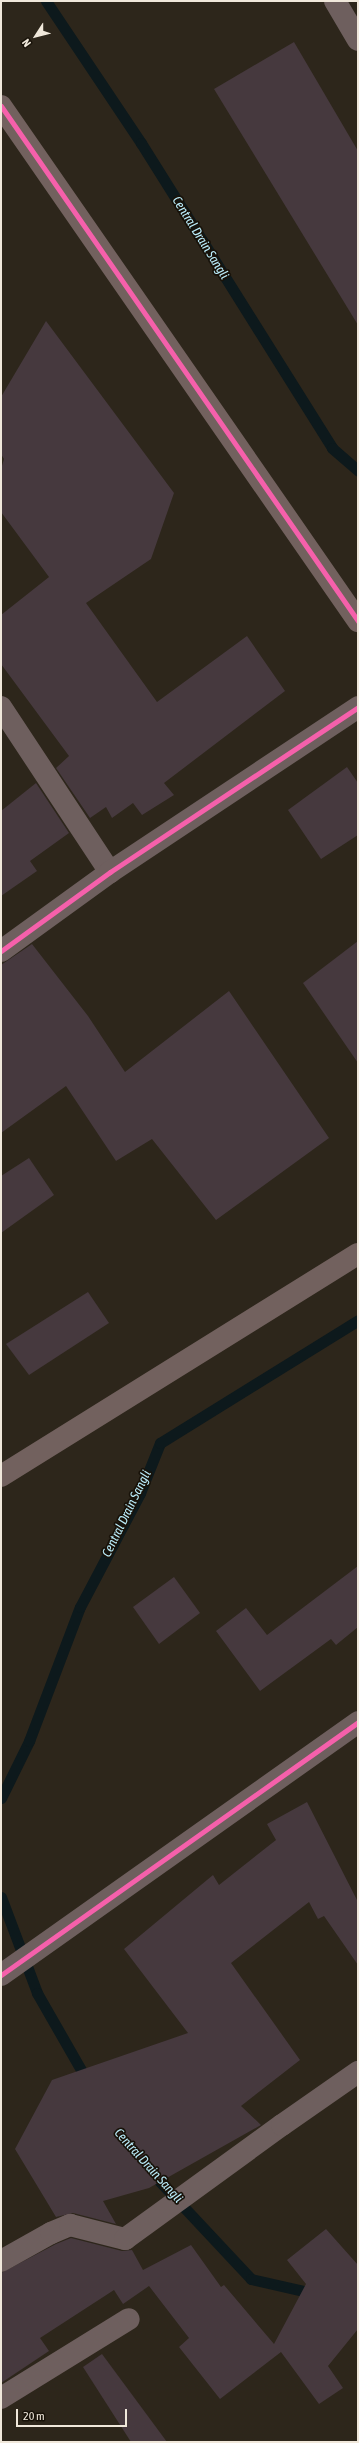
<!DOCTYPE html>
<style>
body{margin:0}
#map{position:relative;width:359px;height:2443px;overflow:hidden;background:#2d261b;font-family:"Asap Condensed",sans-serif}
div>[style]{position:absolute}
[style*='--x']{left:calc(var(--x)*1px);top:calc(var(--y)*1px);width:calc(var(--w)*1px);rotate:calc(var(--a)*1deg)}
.stream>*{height:11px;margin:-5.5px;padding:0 5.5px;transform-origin:5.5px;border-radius:5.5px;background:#0d191c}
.building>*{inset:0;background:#46393e}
.street>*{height:22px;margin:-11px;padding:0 11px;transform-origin:11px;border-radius:11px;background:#6e5f5e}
.secondary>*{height:22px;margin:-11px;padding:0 11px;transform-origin:11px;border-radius:11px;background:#72615e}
.cycleway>*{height:5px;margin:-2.5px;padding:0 2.5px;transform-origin:2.5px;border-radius:2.5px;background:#f560ab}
span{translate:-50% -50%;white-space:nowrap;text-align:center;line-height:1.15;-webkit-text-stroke:3.5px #181209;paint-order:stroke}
.water-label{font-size:13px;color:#bbedfb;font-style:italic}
.frame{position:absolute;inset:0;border:2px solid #f0e8db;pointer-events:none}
.north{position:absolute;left:16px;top:16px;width:40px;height:40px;-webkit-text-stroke:3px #181209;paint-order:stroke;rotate:234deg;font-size:11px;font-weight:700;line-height:16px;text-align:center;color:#f0e8db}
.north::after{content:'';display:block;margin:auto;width:14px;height:18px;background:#f0e8db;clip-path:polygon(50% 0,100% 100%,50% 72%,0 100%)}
.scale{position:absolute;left:16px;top:2409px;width:111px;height:18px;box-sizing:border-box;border:2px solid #f0e8db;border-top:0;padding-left:5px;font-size:12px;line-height:14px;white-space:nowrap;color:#f0e8db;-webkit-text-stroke:3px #181209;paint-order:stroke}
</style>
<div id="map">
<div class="stream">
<div style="--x:46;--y:1;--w:171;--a:56.2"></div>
<div style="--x:141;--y:143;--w:360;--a:57.9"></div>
<div style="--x:332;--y:448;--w:35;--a:41"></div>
<div style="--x:1;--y:1798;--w:64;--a:-63.8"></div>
<div style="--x:29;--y:1741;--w:143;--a:-69.2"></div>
<div style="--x:80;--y:1607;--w:129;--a:-62.2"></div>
<div style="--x:140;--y:1493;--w:54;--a:-68.2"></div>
<div style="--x:160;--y:1443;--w:233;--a:-31.8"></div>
<div style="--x:1;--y:1897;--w:103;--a:69.4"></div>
<div style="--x:37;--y:1993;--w:103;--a:60.2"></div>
<div style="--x:150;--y:2171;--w:148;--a:46.9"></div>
<div style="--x:251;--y:2279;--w:68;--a:12.8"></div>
</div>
<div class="building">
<div style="clip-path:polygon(294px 42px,358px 151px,358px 325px,214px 89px)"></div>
<div style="clip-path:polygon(46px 321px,174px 493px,151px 559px,86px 603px,157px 702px,247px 636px,285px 691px,164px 783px,174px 795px,142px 815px,133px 803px,112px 818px,106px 807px,90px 818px,56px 768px,69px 756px,1px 664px,1px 615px,49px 577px,1px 512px,1px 469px,4px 459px,1px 454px,1px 397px)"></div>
<div style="clip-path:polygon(347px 767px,358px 783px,358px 835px,321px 859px,288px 810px)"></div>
<div style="clip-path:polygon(36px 783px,69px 833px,30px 861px,37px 871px,1px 896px,1px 811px)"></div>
<div style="clip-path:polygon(358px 941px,358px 1063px,303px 983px)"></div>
<div style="clip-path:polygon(32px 944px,88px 1016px,125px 1072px,229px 991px,329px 1138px,216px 1220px,152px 1139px,116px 1161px,66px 1086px,1px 1133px,1px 965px)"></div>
<div style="clip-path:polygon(29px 1158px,54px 1195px,1px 1233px,1px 1176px)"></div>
<div style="clip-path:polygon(88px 1292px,109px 1323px,29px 1375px,6px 1344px)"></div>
<div style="clip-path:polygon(358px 1566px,358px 1627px,336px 1645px,331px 1639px,260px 1691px,216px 1631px,246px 1608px,267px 1635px)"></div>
<div style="clip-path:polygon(174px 1577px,200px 1613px,159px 1644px,133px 1607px)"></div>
<div style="clip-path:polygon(307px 1802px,358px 1902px,358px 1965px,324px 1916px,318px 1919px,309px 1902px,231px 1963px,300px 2060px,241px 2106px,261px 2125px,149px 2188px,103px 2201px,116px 2224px,73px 2213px,56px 2217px,15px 2149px,52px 2080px,188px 2033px,124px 1949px,213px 1875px,219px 1885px,276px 1840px,267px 1824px)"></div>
<div style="clip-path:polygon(326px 2229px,358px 2265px,358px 2329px,328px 2366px,343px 2388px,319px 2404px,281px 2352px,220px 2399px,179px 2347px,189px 2338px,149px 2286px,123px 2304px,114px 2290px,40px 2338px,49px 2351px,1px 2383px,1px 2273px,56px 2244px,71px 2238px,122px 2251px,132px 2250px,143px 2270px,191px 2245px,221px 2287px,224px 2285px,274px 2344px,306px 2284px,287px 2260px)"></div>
<div style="clip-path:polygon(102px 2354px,167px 2442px,131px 2442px,83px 2367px)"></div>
</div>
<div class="street">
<div style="--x:335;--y:1;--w:45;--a:59.5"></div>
<div style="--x:1;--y:707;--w:198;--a:56.6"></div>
<div style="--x:1;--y:951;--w:135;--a:-35.9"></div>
<div style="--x:110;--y:872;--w:298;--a:-33.6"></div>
<div style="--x:1;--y:1975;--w:438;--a:-35.3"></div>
<div style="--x:1;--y:2261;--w:57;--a:-29.2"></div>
<div style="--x:51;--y:2233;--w:21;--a:-23"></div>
<div style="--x:70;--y:2225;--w:57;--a:14.3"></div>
<div style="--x:125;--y:2239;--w:194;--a:-36"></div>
<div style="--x:282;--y:2125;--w:93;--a:-34.9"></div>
<div style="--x:1;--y:2398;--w:150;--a:-31.7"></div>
</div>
<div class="secondary">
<div style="--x:1;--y:106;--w:627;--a:55.27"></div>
<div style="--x:1;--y:1476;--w:420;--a:-31.9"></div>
</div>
<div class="cycleway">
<div style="--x:1;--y:106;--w:627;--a:55.27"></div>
<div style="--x:1;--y:951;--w:135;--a:-35.9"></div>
<div style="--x:110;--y:872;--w:298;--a:-33.6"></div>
<div style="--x:1;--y:1975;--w:438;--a:-35.3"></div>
</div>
<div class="water-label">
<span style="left:200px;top:238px;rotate:58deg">Central Drain Sangli</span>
<span style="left:127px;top:1514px;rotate:-64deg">Central Drain Sangli</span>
<span style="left:148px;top:2166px;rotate:48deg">Central Drain Sangli</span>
</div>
<div class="frame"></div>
<div class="north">N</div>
<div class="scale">20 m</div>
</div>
